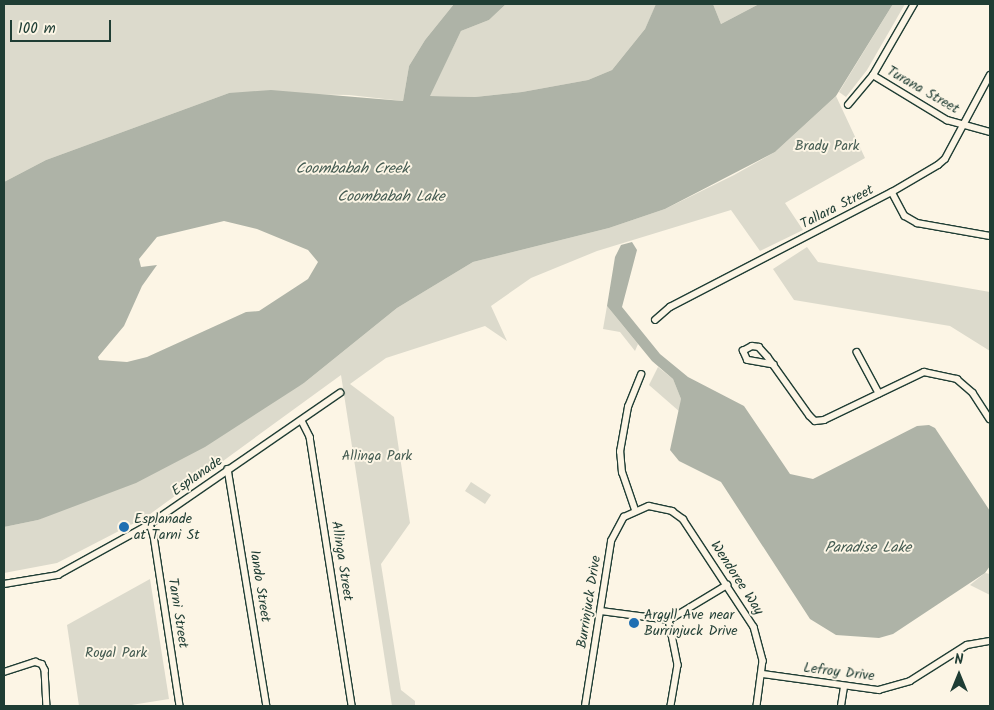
<!DOCTYPE html>
<style>
body{margin:0}
#map{position:relative;width:994px;height:710px;overflow:hidden;background:#fcf5e5;font-family:Kalam,sans-serif}
div>[style]{position:absolute}
[style*='--x']{left:calc(var(--x)*1px);top:calc(var(--y)*1px);width:calc(var(--w)*1px);rotate:calc(var(--a)*1deg)}
.green>*{inset:0;background:#dcdacc}
.water>*{inset:0;background:#aeb3a7}
.roads{filter:drop-shadow(1px 0 #1f3d34) drop-shadow(-1px 0 #1f3d34) drop-shadow(0 1px #1f3d34) drop-shadow(0 -1px #1f3d34)}
.minor>*{height:5.5px;margin:-2.75px;padding:0 2.75px;transform-origin:2.75px;border-radius:2.75px;background:#fcf5e5}
.dots>*{width:14px;height:14px;translate:-50% -50%;box-sizing:border-box;border:2px solid #fcf5e5;border-radius:50%}
span{translate:-50% -50%;white-space:nowrap;text-align:center;line-height:1.15;-webkit-text-stroke:4px #fcf5e5;paint-order:stroke}
.street-label{font-size:14px;color:#1f3d34}
.park-label{font-size:14px;color:#455c52}
.poi-label{font-size:14px;color:#1f3d34}
.left{translate:0 -50%;text-align:left}
.water-label{font-size:15px;color:#435a51;font-style:italic}
.frame{position:absolute;inset:0;border:5px solid #1f3d34;pointer-events:none}
.north{position:absolute;left:934px;top:650px;width:50px;height:50px;-webkit-text-stroke:4px #fcf5e5;paint-order:stroke;rotate:0deg;font-size:14px;font-weight:700;line-height:20px;text-align:center;color:#1f3d34}
.north::after{content:'';display:block;margin:auto;width:18px;height:22px;background:#1f3d34;clip-path:polygon(50% 0,100% 100%,50% 72%,0 100%)}
.scale{position:absolute;left:10px;top:20px;width:101px;height:22px;box-sizing:border-box;border:2px solid #1f3d34;border-top:0;padding-left:6px;font-size:15px;line-height:18px;white-space:nowrap;color:#1f3d34;-webkit-text-stroke:4px #fcf5e5;paint-order:stroke}
</style>
<div id="map">
<div class="green">
<div style="clip-path:polygon(4px 4px,454px 4px,425px 40px,409px 66px,403px 101px,349px 95px,229px 93px,46px 160px,4px 182px)"></div>
<div style="clip-path:polygon(506px 4px,656px 4px,656px 5px,645px 29px,612px 70px,588px 80px,522px 92px,475px 97px,429px 96px,461px 31px,489px 20px)"></div>
<div style="clip-path:polygon(713px 4px,759px 4px,721px 24px)"></div>
<div style="clip-path:polygon(893px 4px,905px 4px,867px 70px,846px 97px,839px 92px)"></div>
<div style="clip-path:polygon(836px 96px,865px 158px,785px 203px,803px 230px,760px 251px,731px 210px,597px 251px,531px 278px,491px 306px,507px 341px,485px 326px,386px 358px,350px 384px,394px 417px,410px 523px,381px 564px,401px 690px,415px 701px,415px 706px,392px 706px,341px 375px,146px 517px,57px 563px,4px 573px,4px 527px,38px 520px,304px 383px,397px 308px,473px 262px,609px 228px,665px 209px,734px 175px,775px 152px)"></div>
<div style="clip-path:polygon(807px 247px,818px 262px,990px 292px,990px 351px,950px 326px,794px 300px,773px 269px)"></div>
<div style="clip-path:polygon(607px 306px,638px 344px,635px 351px,620px 332px,603px 329px)"></div>
<div style="clip-path:polygon(658px 367px,673px 379px,681px 399px,680px 412px,649px 385px)"></div>
<div style="clip-path:polygon(471px 482px,491px 495px,485px 504px,465px 491px)"></div>
<div style="clip-path:polygon(985px 573px,990px 574px,990px 595px,970px 585px)"></div>
<div style="clip-path:polygon(150px 579px,169px 699px,125px 706px,79px 706px,67px 625px)"></div>
</div>
<div class="water">
<div style="clip-path:polygon(evenodd,454px 4px,506px 4px,489px 20px,461px 31px,430px 96px,475px 97px,522px 92px,588px 80px,612px 70px,645px 29px,656px 4px,713px 4px,721px 24px,759px 4px,893px 4px,836px 96px,775px 152px,665px 209px,609px 228px,473px 262px,397px 308px,304px 383px,205px 447px,136px 483px,38px 520px,4px 527px,4px 182px,46px 160px,229px 93px,271px 90px,403px 101px,409px 66px,425px 40px,454px 4px,224px 221px,257px 229px,308px 250px,318px 262px,308px 279px,259px 311px,246px 312px,147px 357px,127px 362px,99px 360px,98px 357px,124px 326px,142px 286px,157px 265px,141px 267px,139px 259px,157px 237px,224px 221px)"></div>
<div style="clip-path:polygon(632px 242px,637px 250px,622px 307px,660px 354px,688px 377px,744px 406px,790px 474px,813px 479px,917px 426px,929px 425px,935px 428px,990px 511px,990px 566px,985px 573px,893px 634px,879px 638px,836px 635px,810px 619px,721px 482px,679px 461px,670px 450px,681px 399px,673px 379px,652px 361px,607px 306px,615px 257px,621px 245px)"></div>
</div>
<div class="roads">
<div class="minor">
<div style="--x:873;--y:75;--w:87;--a:31.3"></div>
<div style="--x:947;--y:120;--w:45;--a:15.6"></div>
<div style="--x:848;--y:105;--w:39;--a:-50"></div>
<div style="--x:873;--y:75;--w:82;--a:-60"></div>
<div style="--x:892;--y:192;--w:27;--a:62"></div>
<div style="--x:905;--y:216;--w:14;--a:30"></div>
<div style="--x:917;--y:223;--w:74;--a:10.1"></div>
<div style="--x:655;--y:320;--w:20;--a:-41"></div>
<div style="--x:670;--y:307;--w:250;--a:-27.4"></div>
<div style="--x:892;--y:192;--w:53;--a:-30.4"></div>
<div style="--x:938;--y:165;--w:9;--a:-41"></div>
<div style="--x:945;--y:159;--w:95;--a:-61.8"></div>
<div style="--x:857;--y:352;--w:47;--a:61.8"></div>
<div style="--x:774;--y:365;--w:27;--a:-170"></div>
<div style="--x:747;--y:360;--w:10;--a:-114"></div>
<div style="--x:743;--y:351;--w:10;--a:-29"></div>
<div style="--x:752;--y:346;--w:7;--a:8"></div>
<div style="--x:759;--y:347;--w:13;--a:48"></div>
<div style="--x:768;--y:357;--w:72;--a:54.6"></div>
<div style="--x:810;--y:416;--w:7;--a:45"></div>
<div style="--x:815;--y:421;--w:9;--a:-6"></div>
<div style="--x:824;--y:420;--w:111;--a:-25.6"></div>
<div style="--x:924;--y:372;--w:34;--a:12"></div>
<div style="--x:957;--y:379;--w:21;--a:41"></div>
<div style="--x:973;--y:393;--w:31;--a:57"></div>
<div style="--x:302;--y:421;--w:18;--a:63"></div>
<div style="--x:310;--y:437;--w:272;--a:81.1"></div>
<div style="--x:228;--y:469;--w:240;--a:80.7"></div>
<div style="--x:635;--y:510;--w:39;--a:-109"></div>
<div style="--x:622;--y:473;--w:21;--a:-95"></div>
<div style="--x:620;--y:452;--w:46;--a:-79.9"></div>
<div style="--x:628;--y:407;--w:35;--a:-68"></div>
<div style="--x:150;--y:524;--w:13;--a:72"></div>
<div style="--x:154;--y:536;--w:172;--a:81.3"></div>
<div style="--x:4;--y:584;--w:55;--a:-9.5"></div>
<div style="--x:58;--y:575;--w:105;--a:-29"></div>
<div style="--x:150;--y:524;--w:231;--a:-34.6"></div>
<div style="--x:601;--y:611;--w:69;--a:7.5"></div>
<div style="--x:669;--y:620;--w:68;--a:-31.1"></div>
<div style="--x:669;--y:620;--w:46;--a:78.7"></div>
<div style="--x:678;--y:665;--w:42;--a:99.7"></div>
<div style="--x:4;--y:672;--w:33;--a:-18"></div>
<div style="--x:35;--y:662;--w:7;--a:16"></div>
<div style="--x:42;--y:664;--w:7;--a:63"></div>
<div style="--x:45;--y:670;--w:36;--a:87"></div>
<div style="--x:763;--y:674;--w:117;--a:7.9"></div>
<div style="--x:879;--y:690;--w:32;--a:-16"></div>
<div style="--x:910;--y:681;--w:67;--a:-32.3"></div>
<div style="--x:967;--y:645;--w:23;--a:-10"></div>
<div style="--x:585;--y:706;--w:167;--a:-81"></div>
<div style="--x:611;--y:541;--w:27;--a:-62"></div>
<div style="--x:624;--y:517;--w:27;--a:-24"></div>
<div style="--x:649;--y:506;--w:24;--a:12"></div>
<div style="--x:672;--y:511;--w:14;--a:36"></div>
<div style="--x:683;--y:519;--w:129;--a:56.7"></div>
<div style="--x:754;--y:627;--w:35;--a:75"></div>
<div style="--x:763;--y:661;--w:45;--a:97.6"></div>
<div style="--x:841;--y:706;--w:19;--a:-81"></div>
</div>
</div>
<div class="dots">
<div style="left:124px;top:527px;background:#1f6fb2"></div>
<div style="left:634px;top:623px;background:#1f6fb2"></div>
</div>
<div class="street-label">
<span style="left:923px;top:90px;rotate:30deg">Turana Street</span>
<span style="left:837px;top:207px;rotate:-27deg">Tallara Street</span>
<span style="left:197px;top:476px;rotate:-35deg">Esplanade</span>
<span style="left:342px;top:561px;rotate:81deg">Allinga Street</span>
<span style="left:737px;top:578px;rotate:57deg">Wendoree Way</span>
<span style="left:260px;top:586px;rotate:81deg">Iando Street</span>
<span style="left:589px;top:602px;rotate:-81deg">Burrinjuck Drive</span>
<span style="left:178px;top:613px;rotate:81deg">Tarni Street</span>
<span style="left:839px;top:672px;rotate:7deg">Lefroy Drive</span>
</div>
<div class="park-label">
<span style="left:827px;top:146px">Brady Park</span>
<span style="left:377px;top:456px">Allinga Park</span>
<span style="left:116px;top:653px">Royal Park</span>
</div>
<div class="poi-label">
<span class="left" style="left:134px;top:527px">Esplanade<br>at Tarni St</span>
<span class="left" style="left:644px;top:623px">Argyll Ave near<br>Burrinjuck Drive</span>
</div>
<div class="water-label">
<span style="left:352px;top:170px">Coombabah Creek</span>
<span style="left:391px;top:198px">Coombabah Lake</span>
<span style="left:868px;top:549px">Paradise Lake</span>
</div>
<div class="frame"></div>
<div class="north">N</div>
<div class="scale">100 m</div>
</div>
